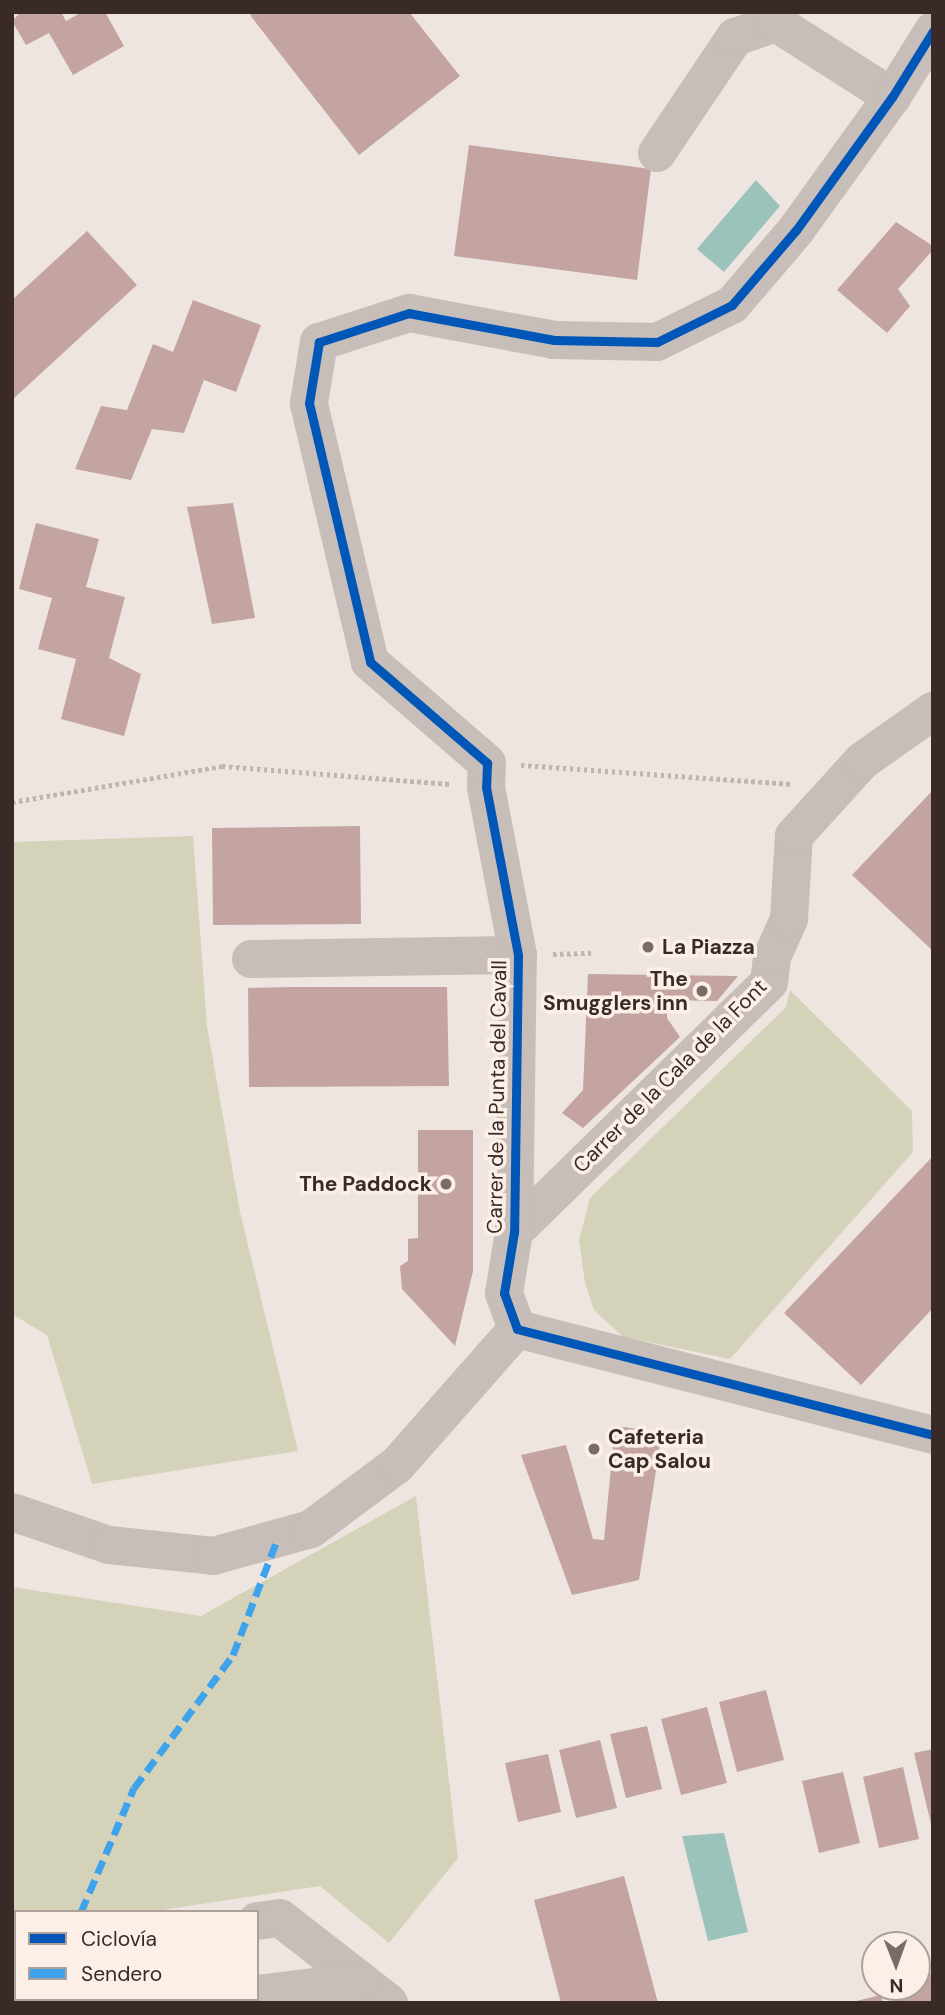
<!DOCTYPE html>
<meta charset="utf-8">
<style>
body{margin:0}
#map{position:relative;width:945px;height:2015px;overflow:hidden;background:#eee5e0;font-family:"DM Sans",sans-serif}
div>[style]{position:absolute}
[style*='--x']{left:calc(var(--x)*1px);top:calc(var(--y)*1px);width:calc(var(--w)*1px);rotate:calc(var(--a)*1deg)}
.green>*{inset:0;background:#d4d3b9}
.water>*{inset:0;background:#9bc3bc}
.building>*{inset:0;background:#c3a4a0}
.path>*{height:4.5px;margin-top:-2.25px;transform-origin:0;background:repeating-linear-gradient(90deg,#c0b5b1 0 3.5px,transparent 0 7px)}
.minor>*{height:38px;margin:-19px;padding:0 19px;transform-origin:19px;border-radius:19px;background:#c7bdb9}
.quiet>*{height:7px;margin-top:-3.5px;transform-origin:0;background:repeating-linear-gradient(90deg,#3fa3eb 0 14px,transparent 0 21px)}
.cycleway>*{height:9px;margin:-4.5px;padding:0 4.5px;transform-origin:4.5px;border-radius:4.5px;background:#0057b8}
.dots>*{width:19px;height:19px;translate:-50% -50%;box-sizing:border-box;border:4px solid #fbefe7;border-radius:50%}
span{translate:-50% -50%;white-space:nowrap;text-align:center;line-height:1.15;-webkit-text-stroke:7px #fbefe7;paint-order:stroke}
.poi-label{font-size:21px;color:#392927;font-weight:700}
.left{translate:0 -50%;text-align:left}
.right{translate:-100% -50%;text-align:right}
.street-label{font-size:21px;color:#392927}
.frame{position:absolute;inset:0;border:14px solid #392927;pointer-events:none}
.legend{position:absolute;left:14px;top:1910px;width:245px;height:91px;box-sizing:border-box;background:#fbefe7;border:2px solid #ada09a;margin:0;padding:9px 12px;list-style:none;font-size:21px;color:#392927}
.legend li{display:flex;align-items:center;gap:14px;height:35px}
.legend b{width:35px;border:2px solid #ada09a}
.north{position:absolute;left:861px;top:1931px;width:70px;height:70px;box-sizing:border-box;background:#fbefe7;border:2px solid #ada09a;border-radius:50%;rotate:179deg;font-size:19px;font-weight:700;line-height:28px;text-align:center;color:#392927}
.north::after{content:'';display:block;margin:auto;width:24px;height:32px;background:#786b68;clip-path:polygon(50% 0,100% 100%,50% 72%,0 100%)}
</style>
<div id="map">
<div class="green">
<div style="clip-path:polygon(193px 836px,207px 1026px,240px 1212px,298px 1451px,92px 1484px,47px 1335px,12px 1314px,12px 842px)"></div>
<div style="clip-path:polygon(790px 990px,912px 1111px,913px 1152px,730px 1359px,623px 1337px,594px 1310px,585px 1283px,579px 1240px,590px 1198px,786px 1007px)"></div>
<div style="clip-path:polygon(416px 1496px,458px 1858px,389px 1943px,320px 1886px,149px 1912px,16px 1912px,12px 1932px,12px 1587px,201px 1616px)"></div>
</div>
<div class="water">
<div style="clip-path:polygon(756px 180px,780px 206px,724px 272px,697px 249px)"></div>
<div style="clip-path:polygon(724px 1833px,748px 1932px,708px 1941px,682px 1836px)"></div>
</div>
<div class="building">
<div style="clip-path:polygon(21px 12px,61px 12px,66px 21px,82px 12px,105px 12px,124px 46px,73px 75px,49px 33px,26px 45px,12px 21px)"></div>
<div style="clip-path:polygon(253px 12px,409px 12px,460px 76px,359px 155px,250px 15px)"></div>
<div style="clip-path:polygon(469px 145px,651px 169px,637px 280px,454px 256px)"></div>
<div style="clip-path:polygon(896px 222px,933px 246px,933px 250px,898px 289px,910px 306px,887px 333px,837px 290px)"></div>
<div style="clip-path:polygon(87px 231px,137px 285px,12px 400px,12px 300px)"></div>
<div style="clip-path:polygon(193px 300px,261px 325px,236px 392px,204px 380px,184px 433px,152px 429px,131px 480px,75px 469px,101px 406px,127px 410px,153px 344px,173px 352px)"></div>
<div style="clip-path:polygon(233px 503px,255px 618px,212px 624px,187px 507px)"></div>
<div style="clip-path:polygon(36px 523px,99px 539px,86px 587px,125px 597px,109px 658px,141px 674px,124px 736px,61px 719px,76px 659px,38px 649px,52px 598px,19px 589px)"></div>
<div style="clip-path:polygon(933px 790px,933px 951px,852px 875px)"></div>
<div style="clip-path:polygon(360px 826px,361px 924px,213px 925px,212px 828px)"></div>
<div style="clip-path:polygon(588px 974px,738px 976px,717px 1001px,667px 1000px,667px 1018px,680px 1037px,583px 1128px,562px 1113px,583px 1090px)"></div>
<div style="clip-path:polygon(294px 987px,447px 987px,449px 1086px,249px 1087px,248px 988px)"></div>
<div style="clip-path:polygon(418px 1130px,473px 1130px,473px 1271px,455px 1346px,402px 1289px,400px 1266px,408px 1261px,408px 1239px,418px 1238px)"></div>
<div style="clip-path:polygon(933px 1156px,933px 1308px,861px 1385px,784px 1313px)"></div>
<div style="clip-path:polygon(615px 1426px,662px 1432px,639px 1580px,572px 1595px,521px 1455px,566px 1445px,593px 1539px,604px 1540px)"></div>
<div style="clip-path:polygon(766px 1690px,784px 1760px,737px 1772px,719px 1702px)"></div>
<div style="clip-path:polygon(707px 1707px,727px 1783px,681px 1795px,661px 1719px)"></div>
<div style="clip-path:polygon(647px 1726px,662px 1789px,626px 1798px,610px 1734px)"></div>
<div style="clip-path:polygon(600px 1740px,617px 1808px,576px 1818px,559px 1750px)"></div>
<div style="clip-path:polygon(933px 1749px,933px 1828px,932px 1828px,914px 1753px)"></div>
<div style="clip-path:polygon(548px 1754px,561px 1812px,518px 1822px,505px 1763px)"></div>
<div style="clip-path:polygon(903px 1767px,919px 1839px,879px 1848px,863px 1777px)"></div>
<div style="clip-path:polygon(843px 1772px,860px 1843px,819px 1853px,802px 1781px)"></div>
<div style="clip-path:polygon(624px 1876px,658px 2003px,561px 2003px,534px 1900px)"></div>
<div style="clip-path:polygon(933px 1973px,933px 2003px,899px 2003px,895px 1987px,917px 1987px,917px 1976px)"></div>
<div style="clip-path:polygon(881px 1995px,883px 2003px,852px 2003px,852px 2002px)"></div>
</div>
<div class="path">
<div style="--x:521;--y:765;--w:272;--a:4"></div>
<div style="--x:12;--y:802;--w:213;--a:-9.7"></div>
<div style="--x:222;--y:766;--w:229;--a:4.5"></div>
<div style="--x:553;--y:954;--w:38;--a:-2"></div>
</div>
<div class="minor">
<div style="--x:657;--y:153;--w:140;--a:-56.1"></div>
<div style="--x:735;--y:37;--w:43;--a:-18.9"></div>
<div style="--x:776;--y:23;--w:138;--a:32.5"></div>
<div style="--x:251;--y:959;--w:267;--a:-0.9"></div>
<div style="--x:514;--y:1232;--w:357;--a:-44.4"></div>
<div style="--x:769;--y:982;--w:25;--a:-83"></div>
<div style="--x:772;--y:957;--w:42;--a:-65.9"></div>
<div style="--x:789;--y:919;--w:83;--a:-86.6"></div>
<div style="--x:794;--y:836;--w:101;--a:-47.8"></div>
<div style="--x:862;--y:761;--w:87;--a:-35.2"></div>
<div style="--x:517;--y:1329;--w:38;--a:-110"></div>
<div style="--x:504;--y:1293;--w:62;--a:-80.7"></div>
<div style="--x:514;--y:1232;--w:277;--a:-89.2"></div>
<div style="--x:518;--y:955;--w:171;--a:-100.8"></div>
<div style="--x:486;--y:787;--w:24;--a:-88"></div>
<div style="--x:487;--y:763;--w:155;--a:-139.2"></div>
<div style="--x:370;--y:662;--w:266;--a:-103.3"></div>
<div style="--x:309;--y:403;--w:62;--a:-80.7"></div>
<div style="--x:319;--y:342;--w:95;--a:-17.9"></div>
<div style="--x:409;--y:313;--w:147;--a:10.5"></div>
<div style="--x:554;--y:340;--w:103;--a:1.1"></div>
<div style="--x:657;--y:342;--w:84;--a:-26.3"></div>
<div style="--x:732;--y:305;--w:99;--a:-49.5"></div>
<div style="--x:796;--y:230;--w:164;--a:-54.2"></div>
<div style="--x:892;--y:97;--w:78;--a:-58.2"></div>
<div style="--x:517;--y:1329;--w:429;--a:14.3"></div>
<div style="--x:12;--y:1512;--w:102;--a:18.8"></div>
<div style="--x:109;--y:1545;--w:105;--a:6"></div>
<div style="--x:213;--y:1556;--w:102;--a:-15.4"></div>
<div style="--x:311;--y:1529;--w:107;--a:-36.7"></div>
<div style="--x:397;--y:1465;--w:181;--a:-48.6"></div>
<div style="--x:257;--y:1921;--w:23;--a:-7"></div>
<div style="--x:280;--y:1918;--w:138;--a:37.9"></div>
<div style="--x:257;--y:1994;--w:105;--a:-7.1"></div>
<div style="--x:72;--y:1999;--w:5;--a:53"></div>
<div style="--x:189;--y:2003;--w:28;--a:-8"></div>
</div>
<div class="quiet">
<div style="--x:81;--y:1912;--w:135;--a:-66.9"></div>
<div style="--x:134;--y:1788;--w:166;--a:-53.3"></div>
<div style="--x:233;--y:1655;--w:125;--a:-69"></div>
</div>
<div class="cycleway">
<div style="--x:933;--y:31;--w:78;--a:121.8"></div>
<div style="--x:892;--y:97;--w:164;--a:125.8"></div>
<div style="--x:796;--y:230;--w:99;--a:130.5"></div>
<div style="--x:732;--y:305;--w:84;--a:153.7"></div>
<div style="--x:657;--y:342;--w:103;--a:-178.9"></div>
<div style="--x:554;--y:340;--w:147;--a:-169.5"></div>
<div style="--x:409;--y:313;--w:95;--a:162.1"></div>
<div style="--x:319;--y:342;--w:62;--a:99.3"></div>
<div style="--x:309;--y:403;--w:266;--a:76.7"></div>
<div style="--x:370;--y:662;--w:155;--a:40.8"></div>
<div style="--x:487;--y:763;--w:24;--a:92"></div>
<div style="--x:486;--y:787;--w:171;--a:79.2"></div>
<div style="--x:518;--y:955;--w:277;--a:90.8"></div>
<div style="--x:514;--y:1232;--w:62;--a:99.3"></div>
<div style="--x:504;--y:1293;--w:38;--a:70"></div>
<div style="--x:517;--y:1329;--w:429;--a:14.3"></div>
</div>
<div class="dots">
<div style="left:648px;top:947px;background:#786b68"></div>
<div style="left:702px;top:991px;background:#786b68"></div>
<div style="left:446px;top:1184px;background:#786b68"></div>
<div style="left:594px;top:1449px;background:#786b68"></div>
</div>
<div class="poi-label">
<span class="left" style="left:662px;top:947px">La Piazza</span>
<span class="right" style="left:688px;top:991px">The<br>Smugglers inn</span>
<span class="right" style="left:432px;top:1184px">The Paddock</span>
<span class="left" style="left:608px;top:1449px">Cafeteria<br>Cap Salou</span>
</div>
<div class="street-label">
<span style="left:670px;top:1076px;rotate:-45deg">Carrer de la Cala de la Font</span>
<span style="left:497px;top:1097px;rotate:-89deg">Carrer de la Punta del Cavall</span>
</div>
<div class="frame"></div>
<ul class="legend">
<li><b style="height:9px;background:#0057b8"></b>Ciclovía</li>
<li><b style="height:9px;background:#3fa3eb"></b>Sendero</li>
</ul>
<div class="north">N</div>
</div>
